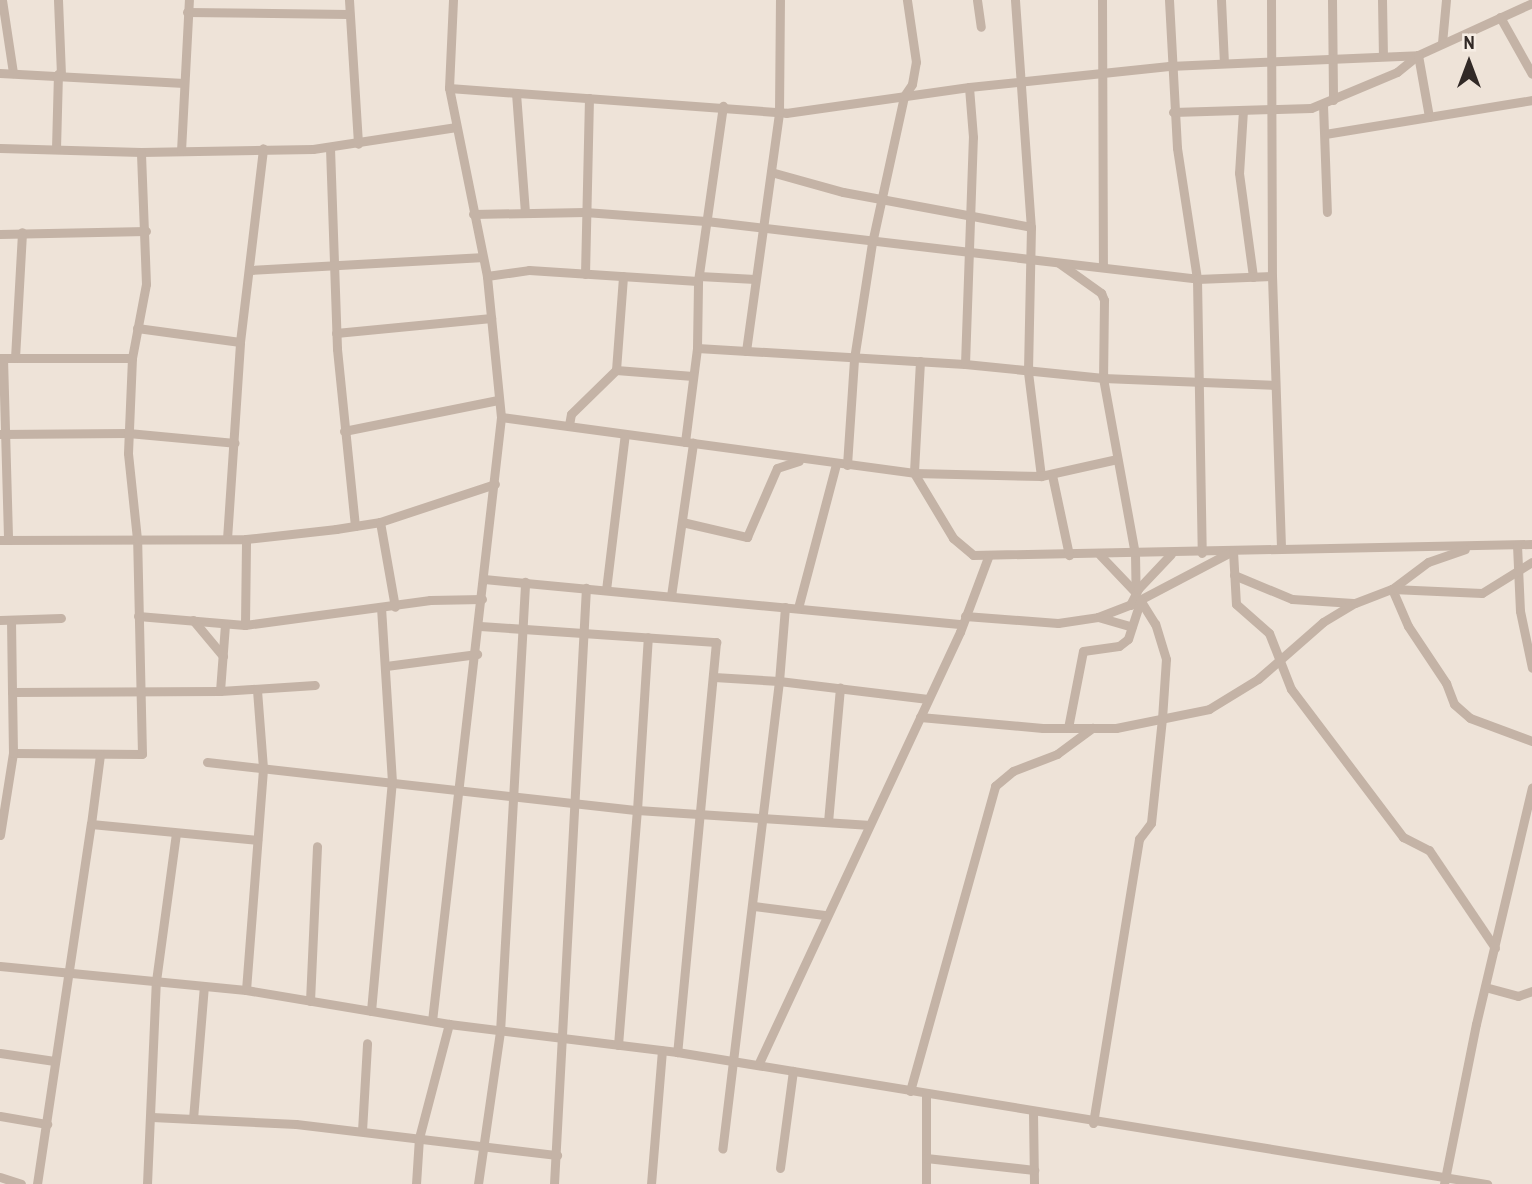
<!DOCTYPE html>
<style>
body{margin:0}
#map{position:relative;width:1532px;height:1184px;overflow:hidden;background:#eee3d8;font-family:"Archivo Narrow",sans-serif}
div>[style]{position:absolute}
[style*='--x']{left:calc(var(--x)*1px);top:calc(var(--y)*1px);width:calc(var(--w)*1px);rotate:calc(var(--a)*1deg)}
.street>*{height:9px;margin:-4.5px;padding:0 4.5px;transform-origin:4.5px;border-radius:4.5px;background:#c4b3a6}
span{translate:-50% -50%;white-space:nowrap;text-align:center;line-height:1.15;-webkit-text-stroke:5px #f6ede4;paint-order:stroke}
.north{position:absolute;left:1434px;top:28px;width:70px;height:70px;-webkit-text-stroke:5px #f6ede4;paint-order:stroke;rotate:0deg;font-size:19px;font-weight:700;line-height:28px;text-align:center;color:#312926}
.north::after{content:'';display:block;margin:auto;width:24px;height:32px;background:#312926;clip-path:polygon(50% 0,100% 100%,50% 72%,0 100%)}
</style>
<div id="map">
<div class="street">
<div style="--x:2;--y:0;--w:74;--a:81.4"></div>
<div style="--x:58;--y:0;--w:74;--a:87.7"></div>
<div style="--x:349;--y:0;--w:144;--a:86.4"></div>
<div style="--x:977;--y:0;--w:27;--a:82"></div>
<div style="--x:1015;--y:0;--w:228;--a:86"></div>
<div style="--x:1031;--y:227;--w:145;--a:91.2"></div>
<div style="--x:1028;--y:372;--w:105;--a:82.9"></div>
<div style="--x:1102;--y:0;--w:267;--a:89.8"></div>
<div style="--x:1169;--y:0;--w:148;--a:86.9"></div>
<div style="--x:1177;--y:148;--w:133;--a:81.3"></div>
<div style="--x:1197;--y:279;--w:274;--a:89"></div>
<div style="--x:1221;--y:0;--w:63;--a:87.3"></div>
<div style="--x:1271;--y:0;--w:276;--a:89.8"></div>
<div style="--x:1272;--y:276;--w:272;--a:88.1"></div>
<div style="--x:1332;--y:0;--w:100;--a:89.4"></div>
<div style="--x:1382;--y:0;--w:56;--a:89"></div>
<div style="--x:187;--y:12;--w:161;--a:0.7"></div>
<div style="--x:1500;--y:17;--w:65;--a:60.7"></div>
<div style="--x:1442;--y:43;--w:43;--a:-84.7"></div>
<div style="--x:0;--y:73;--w:184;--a:3.1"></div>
<div style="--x:449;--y:88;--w:338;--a:4.2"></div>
<div style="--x:786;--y:113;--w:185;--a:-8.1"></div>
<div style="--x:969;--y:87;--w:201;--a:-6"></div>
<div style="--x:1169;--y:66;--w:249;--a:-2.5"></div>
<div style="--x:1418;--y:55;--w:125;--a:-24.5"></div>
<div style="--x:516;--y:93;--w:120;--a:85.7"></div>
<div style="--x:1323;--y:105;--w:107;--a:87.9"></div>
<div style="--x:1243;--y:110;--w:63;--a:93.6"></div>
<div style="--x:1239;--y:173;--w:105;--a:82.3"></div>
<div style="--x:1173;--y:112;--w:138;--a:-1.7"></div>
<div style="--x:1311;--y:108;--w:93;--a:-22.7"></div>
<div style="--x:1397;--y:72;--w:27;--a:-39"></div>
<div style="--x:1418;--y:55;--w:63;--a:79.9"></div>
<div style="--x:1325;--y:134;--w:210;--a:-9.3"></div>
<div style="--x:0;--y:148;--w:141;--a:1.6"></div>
<div style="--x:141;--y:152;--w:172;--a:-1"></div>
<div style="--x:313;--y:149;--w:145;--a:-8.7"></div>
<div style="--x:330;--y:148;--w:201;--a:88"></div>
<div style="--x:337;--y:349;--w:178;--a:84.2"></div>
<div style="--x:56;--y:149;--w:75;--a:-88.5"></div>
<div style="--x:181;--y:151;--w:151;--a:-87"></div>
<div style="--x:771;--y:172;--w:75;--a:15.5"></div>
<div style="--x:843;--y:192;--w:191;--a:10.5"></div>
<div style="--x:473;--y:214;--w:112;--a:-1"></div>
<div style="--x:585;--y:212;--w:121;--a:4.3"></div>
<div style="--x:706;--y:221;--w:494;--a:6.7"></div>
<div style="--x:1197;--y:279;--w:75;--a:-2.3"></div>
<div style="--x:0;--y:234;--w:146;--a:-1.2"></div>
<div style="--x:1059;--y:263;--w:52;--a:35.5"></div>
<div style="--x:1101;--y:293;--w:8;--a:67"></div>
<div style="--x:1104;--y:300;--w:78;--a:90.7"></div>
<div style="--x:1103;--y:378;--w:179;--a:79.7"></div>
<div style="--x:1135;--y:554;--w:39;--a:89"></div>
<div style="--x:251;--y:270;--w:229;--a:-3.2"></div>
<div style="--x:585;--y:274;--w:176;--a:-88.7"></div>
<div style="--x:487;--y:276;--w:42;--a:-8.1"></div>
<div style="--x:529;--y:270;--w:169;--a:3.7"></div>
<div style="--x:699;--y:276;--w:56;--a:3.1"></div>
<div style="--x:137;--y:328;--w:104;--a:7.7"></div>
<div style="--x:336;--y:333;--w:156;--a:-5.5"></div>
<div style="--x:697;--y:348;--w:268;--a:3.4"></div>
<div style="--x:965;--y:364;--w:139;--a:5.8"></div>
<div style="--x:1103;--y:378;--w:172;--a:2.3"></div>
<div style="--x:746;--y:351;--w:241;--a:-82.1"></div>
<div style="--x:779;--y:112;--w:112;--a:-89.5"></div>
<div style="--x:0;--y:358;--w:132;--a:0"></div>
<div style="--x:3;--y:358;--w:181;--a:88.4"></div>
<div style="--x:15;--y:358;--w:126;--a:-86.8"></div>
<div style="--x:920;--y:361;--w:112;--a:93.1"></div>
<div style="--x:914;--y:473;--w:76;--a:59"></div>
<div style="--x:953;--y:538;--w:26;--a:40"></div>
<div style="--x:973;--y:555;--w:559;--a:-1.13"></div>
<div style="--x:965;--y:364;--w:227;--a:-88"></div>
<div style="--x:973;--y:137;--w:50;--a:-94.6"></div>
<div style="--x:616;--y:370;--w:77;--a:4.5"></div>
<div style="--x:501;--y:417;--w:417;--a:7.7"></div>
<div style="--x:914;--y:473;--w:127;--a:1.4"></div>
<div style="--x:1041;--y:476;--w:78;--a:-12.6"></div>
<div style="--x:569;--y:425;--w:11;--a:-80"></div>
<div style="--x:571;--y:414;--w:63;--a:-44.4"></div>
<div style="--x:616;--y:370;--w:94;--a:-85.7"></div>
<div style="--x:344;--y:431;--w:157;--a:-11.4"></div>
<div style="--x:0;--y:434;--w:128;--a:-0.4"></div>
<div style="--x:128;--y:433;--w:107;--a:5.3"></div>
<div style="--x:685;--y:442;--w:95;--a:-82.7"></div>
<div style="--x:697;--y:348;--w:67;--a:-89.1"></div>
<div style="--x:698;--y:281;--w:177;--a:-81.9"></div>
<div style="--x:847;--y:465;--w:106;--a:-86.2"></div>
<div style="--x:854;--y:359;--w:117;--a:-81.2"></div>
<div style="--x:872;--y:243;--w:150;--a:-77.7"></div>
<div style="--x:904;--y:96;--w:14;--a:-56"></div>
<div style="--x:912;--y:84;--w:22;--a:-80"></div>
<div style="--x:916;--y:62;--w:63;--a:-98.3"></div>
<div style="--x:1052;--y:475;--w:82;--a:78"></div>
<div style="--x:380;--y:522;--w:86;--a:80"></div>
<div style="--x:682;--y:522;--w:67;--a:13"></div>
<div style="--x:747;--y:537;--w:75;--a:-66.5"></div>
<div style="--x:777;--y:468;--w:23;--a:-18"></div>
<div style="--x:227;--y:539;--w:197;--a:-86.2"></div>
<div style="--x:240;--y:342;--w:195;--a:-83.2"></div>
<div style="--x:0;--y:540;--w:246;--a:-0.2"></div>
<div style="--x:246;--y:539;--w:91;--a:-6.3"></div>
<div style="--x:336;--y:529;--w:45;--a:-9"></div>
<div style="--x:380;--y:522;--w:121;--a:-18.3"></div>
<div style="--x:1517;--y:545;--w:66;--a:87.4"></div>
<div style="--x:1520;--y:611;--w:58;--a:78.1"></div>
<div style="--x:1100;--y:555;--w:52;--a:46.5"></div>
<div style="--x:1234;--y:575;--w:63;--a:22.5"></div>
<div style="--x:1292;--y:599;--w:61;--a:3.8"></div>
<div style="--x:484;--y:579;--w:480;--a:5.4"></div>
<div style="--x:1392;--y:589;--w:40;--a:66.6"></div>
<div style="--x:1408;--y:626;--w:69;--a:56.3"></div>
<div style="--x:1446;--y:683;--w:22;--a:69"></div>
<div style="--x:1454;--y:704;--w:21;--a:41"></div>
<div style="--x:1470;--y:718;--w:66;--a:20.4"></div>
<div style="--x:1392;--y:589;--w:90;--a:2.5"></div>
<div style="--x:1482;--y:593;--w:59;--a:-31.8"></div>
<div style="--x:606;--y:590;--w:157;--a:-83.1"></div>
<div style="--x:671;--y:596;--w:155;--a:-81.8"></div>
<div style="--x:1130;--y:605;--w:116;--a:-27.7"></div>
<div style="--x:1233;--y:551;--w:53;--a:86.8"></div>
<div style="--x:1236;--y:604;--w:44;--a:41.3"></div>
<div style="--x:1269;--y:633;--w:60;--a:68.6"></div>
<div style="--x:1291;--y:689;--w:186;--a:52.9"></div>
<div style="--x:1403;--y:837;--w:29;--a:27"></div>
<div style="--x:1429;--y:850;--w:118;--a:56"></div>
<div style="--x:785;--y:607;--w:74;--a:94.6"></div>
<div style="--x:779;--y:681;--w:150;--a:6.9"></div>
<div style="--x:798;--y:608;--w:149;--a:-75.2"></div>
<div style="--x:138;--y:616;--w:107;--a:4.8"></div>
<div style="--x:245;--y:625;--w:187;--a:-7.7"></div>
<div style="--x:430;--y:600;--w:52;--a:-1.1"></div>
<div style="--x:965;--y:616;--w:93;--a:4.3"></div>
<div style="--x:1058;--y:623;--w:40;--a:-8.5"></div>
<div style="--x:1098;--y:617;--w:34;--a:-21"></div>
<div style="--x:1130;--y:605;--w:18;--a:-63"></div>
<div style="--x:1138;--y:589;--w:48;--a:-46.7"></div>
<div style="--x:1098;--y:617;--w:35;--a:16"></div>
<div style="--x:0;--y:620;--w:61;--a:-1.9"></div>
<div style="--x:11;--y:620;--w:72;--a:89.2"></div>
<div style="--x:12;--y:692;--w:208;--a:-0.3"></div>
<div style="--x:220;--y:691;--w:95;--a:-3.6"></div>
<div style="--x:193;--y:620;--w:47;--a:50.2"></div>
<div style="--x:245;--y:625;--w:86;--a:-89.3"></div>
<div style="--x:480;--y:626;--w:237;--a:3.9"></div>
<div style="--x:716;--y:642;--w:412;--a:95.4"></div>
<div style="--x:386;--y:666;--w:92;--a:-7.5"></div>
<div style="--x:714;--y:677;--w:65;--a:3.5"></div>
<div style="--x:779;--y:681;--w:471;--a:96.9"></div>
<div style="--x:220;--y:691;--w:67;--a:-85.7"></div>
<div style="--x:920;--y:717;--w:123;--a:5.1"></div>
<div style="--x:1043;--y:728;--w:73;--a:0"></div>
<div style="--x:1116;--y:728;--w:95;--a:-11.5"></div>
<div style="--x:1209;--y:709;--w:57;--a:-31.5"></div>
<div style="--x:1258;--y:679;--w:86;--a:-41.2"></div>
<div style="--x:1323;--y:622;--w:37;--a:-31"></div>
<div style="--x:1355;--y:603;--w:40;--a:-21"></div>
<div style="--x:1392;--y:589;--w:45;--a:-36.9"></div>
<div style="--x:1428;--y:562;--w:39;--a:-19"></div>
<div style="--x:1068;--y:728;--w:78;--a:-79"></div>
<div style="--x:1083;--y:651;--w:36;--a:-8"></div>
<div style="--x:1119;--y:646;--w:11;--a:-38"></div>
<div style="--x:1128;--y:639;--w:40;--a:-72"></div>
<div style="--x:13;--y:753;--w:129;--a:0.4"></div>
<div style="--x:142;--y:754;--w:215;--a:-91.3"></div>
<div style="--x:137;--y:539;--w:86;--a:-96"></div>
<div style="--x:128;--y:453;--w:95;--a:-87.6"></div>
<div style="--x:132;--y:358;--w:75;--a:-79.3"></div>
<div style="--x:146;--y:284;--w:132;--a:-92.2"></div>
<div style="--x:207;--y:762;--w:433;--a:6.4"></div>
<div style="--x:637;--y:810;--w:173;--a:-86.4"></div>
<div style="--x:828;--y:822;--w:135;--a:-84.9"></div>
<div style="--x:91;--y:824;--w:70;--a:-82.6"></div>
<div style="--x:0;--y:835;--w:83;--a:-81"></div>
<div style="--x:13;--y:753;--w:61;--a:-90.9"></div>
<div style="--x:754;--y:906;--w:71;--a:7.3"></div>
<div style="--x:0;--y:966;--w:247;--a:5.6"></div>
<div style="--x:246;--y:990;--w:206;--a:9.5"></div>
<div style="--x:449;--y:1024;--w:230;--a:7"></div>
<div style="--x:677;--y:1052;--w:821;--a:9.26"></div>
<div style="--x:1485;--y:987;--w:34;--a:15"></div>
<div style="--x:1518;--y:996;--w:15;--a:-20"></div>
<div style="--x:246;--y:990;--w:223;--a:-85.6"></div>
<div style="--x:263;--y:768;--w:78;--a:-94.4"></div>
<div style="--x:310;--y:1001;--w:155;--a:-87.4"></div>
<div style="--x:371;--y:1011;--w:230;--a:-84.8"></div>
<div style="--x:392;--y:782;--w:173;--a:-93.6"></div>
<div style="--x:432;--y:1021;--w:608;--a:-83.48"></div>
<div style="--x:501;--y:417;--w:142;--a:-95.7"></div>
<div style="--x:487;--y:276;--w:192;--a:-101.4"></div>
<div style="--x:449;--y:88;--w:88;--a:-87.4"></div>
<div style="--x:618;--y:1045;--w:236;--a:-85.4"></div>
<div style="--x:637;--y:810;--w:230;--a:3.7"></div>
<div style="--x:0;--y:1053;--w:55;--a:8.4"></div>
<div style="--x:758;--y:1065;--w:478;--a:-65"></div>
<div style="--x:960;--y:632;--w:80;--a:-69.5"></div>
<div style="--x:910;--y:1091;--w:317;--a:-74.4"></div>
<div style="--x:995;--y:786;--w:23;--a:-40"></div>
<div style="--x:1013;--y:771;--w:47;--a:-21.1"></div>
<div style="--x:1057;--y:754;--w:44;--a:-36.6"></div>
<div style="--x:926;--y:1094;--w:90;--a:90"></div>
<div style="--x:1033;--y:1112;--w:72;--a:89.2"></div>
<div style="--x:0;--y:1116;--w:48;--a:9.7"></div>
<div style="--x:152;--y:1117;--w:144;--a:2.8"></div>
<div style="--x:296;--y:1124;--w:263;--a:6.8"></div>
<div style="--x:193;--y:1119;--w:133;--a:-85.3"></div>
<div style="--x:1093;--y:1123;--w:288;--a:-80.8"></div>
<div style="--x:1139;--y:839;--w:20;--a:-53"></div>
<div style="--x:1151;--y:823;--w:105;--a:-84"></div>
<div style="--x:1162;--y:719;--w:60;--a:-86.2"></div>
<div style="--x:1166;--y:659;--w:37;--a:-107"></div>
<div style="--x:1155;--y:624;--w:28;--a:-122"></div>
<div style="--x:362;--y:1131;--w:88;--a:-86.7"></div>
<div style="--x:926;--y:1158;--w:109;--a:6.3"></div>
<div style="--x:780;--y:1168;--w:98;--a:-82.4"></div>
<div style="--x:0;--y:1177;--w:22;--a:18"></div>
<div style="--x:37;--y:1184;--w:364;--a:-81.5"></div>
<div style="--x:91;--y:824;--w:167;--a:5.5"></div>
<div style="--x:147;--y:1184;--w:203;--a:-87.5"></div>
<div style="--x:156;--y:981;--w:149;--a:-82.3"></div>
<div style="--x:416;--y:1184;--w:46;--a:-86.3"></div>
<div style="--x:419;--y:1138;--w:118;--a:-75.3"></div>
<div style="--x:478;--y:1184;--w:154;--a:-81.8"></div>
<div style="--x:500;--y:1032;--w:451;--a:-86.8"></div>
<div style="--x:554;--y:1184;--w:597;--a:-86.93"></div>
<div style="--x:651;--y:1184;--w:134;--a:-85.3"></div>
<div style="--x:1444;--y:1184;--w:163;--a:-78.7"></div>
<div style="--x:1476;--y:1024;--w:243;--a:-76.7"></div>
</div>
<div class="north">N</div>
</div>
